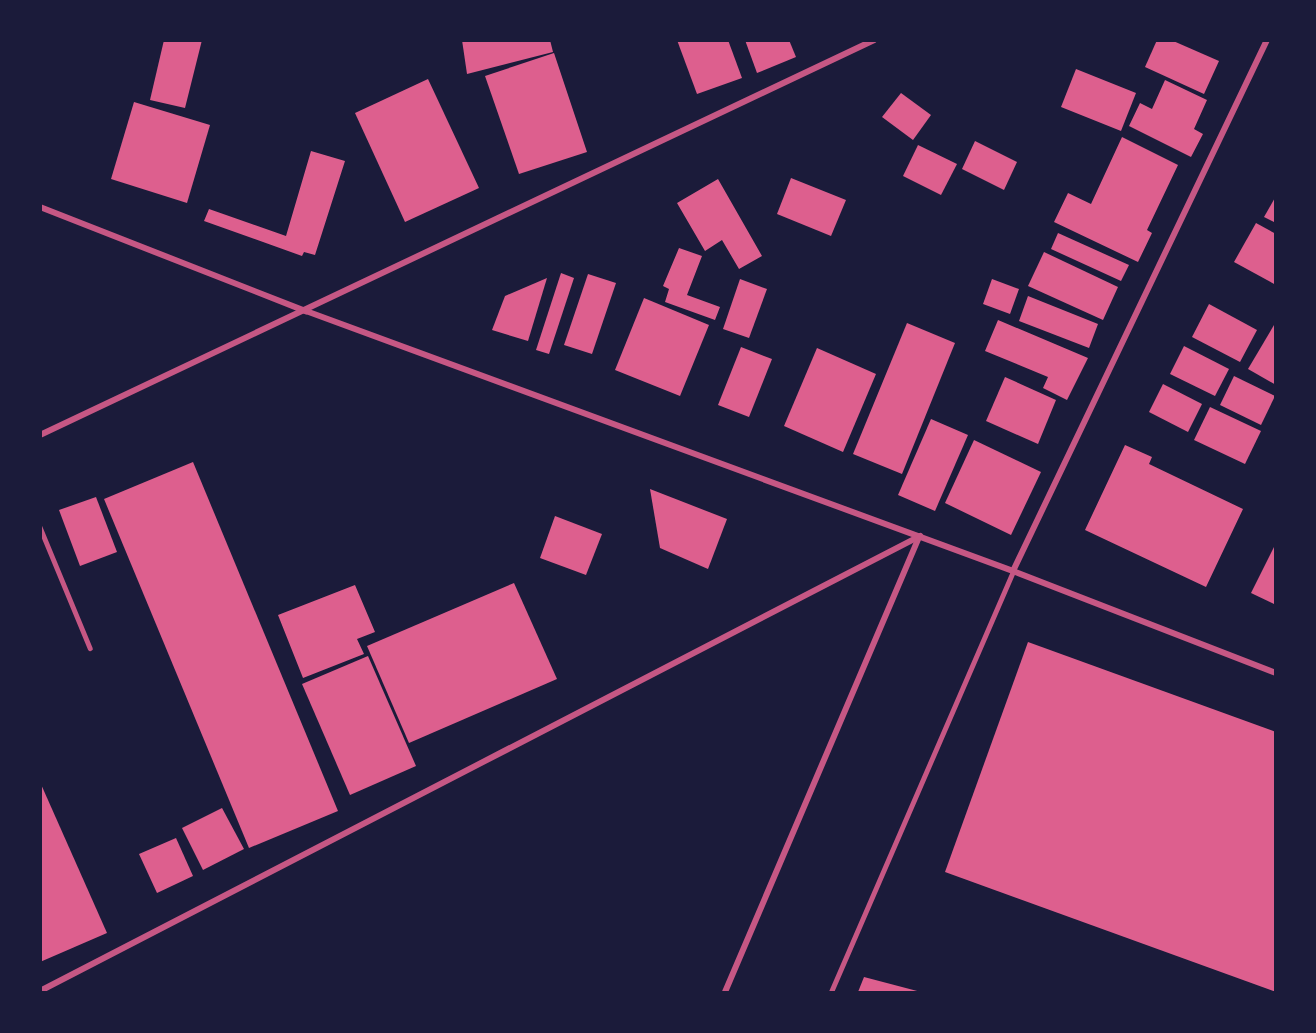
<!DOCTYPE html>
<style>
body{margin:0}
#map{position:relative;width:1316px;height:1033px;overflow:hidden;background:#1b1b3a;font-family:"Source Sans 3",sans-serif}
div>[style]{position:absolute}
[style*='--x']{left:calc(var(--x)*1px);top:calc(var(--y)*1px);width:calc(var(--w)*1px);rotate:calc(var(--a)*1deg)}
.building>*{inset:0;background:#dd5f8e}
.service>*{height:4.5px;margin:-2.25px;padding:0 2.25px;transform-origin:2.25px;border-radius:2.25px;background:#c65784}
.minor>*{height:6px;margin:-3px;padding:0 3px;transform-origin:3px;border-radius:3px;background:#c65784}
span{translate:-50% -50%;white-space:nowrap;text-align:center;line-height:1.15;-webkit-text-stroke:4.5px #1b1b3a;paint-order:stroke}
.frame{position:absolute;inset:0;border:42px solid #1b1b3a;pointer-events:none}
</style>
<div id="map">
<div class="building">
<div style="clip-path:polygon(164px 40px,202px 40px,185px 108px,150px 100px)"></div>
<div style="clip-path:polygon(462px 40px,550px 40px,553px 52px,467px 74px)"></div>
<div style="clip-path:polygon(677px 40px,728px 40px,742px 78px,697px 94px)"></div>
<div style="clip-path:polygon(745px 40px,789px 40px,796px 57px,757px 73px)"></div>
<div style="clip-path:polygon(1157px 40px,1171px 40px,1219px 61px,1204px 94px,1145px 67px)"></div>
<div style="clip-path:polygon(554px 53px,587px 152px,519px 174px,485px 76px)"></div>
<div style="clip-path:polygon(1076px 69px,1136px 93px,1121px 131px,1061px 107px)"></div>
<div style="clip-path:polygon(428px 79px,479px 188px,405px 222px,355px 113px)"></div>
<div style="clip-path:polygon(1165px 80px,1207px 100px,1194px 129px,1203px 134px,1191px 157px,1129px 126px,1140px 103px,1152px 109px)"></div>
<div style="clip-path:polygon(901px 93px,931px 115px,913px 140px,882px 117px)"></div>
<div style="clip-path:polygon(134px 102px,210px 125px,187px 203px,111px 179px)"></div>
<div style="clip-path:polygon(1122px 137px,1178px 165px,1147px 230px,1152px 233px,1138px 262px,1054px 222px,1068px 193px,1091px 204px)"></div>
<div style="clip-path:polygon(975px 141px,1017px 162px,1004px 190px,962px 169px)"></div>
<div style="clip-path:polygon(918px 145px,957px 164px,941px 195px,903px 176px)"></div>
<div style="clip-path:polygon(311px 151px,345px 161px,315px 255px,304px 252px,302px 256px,204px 221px,209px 209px,286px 236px)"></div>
<div style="clip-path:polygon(791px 178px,846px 200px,831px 236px,777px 214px)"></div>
<div style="clip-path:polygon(718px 179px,762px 256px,739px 269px,722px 240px,705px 251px,677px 203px)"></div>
<div style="clip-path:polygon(1276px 196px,1276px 223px,1264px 217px)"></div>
<div style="clip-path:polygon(1256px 223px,1276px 234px,1276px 285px,1234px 262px)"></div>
<div style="clip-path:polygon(1058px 233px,1129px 265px,1121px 281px,1051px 249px)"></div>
<div style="clip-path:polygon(679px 248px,702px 256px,687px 295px,720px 307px,715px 320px,665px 302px,669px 289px,663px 286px)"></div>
<div style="clip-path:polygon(1044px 252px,1118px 287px,1103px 320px,1028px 286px)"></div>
<div style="clip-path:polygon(561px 273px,574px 278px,549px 354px,536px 350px)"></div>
<div style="clip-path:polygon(588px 274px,616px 283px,592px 354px,564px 345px)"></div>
<div style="clip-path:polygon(547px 278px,528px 341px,492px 330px,505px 296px)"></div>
<div style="clip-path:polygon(740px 279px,767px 289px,749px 338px,723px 329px)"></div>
<div style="clip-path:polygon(992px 279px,1019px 289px,1010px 314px,983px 304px)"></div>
<div style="clip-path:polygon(1028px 296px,1098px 324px,1089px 348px,1019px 321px)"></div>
<div style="clip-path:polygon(644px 298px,709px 325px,680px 396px,615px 370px)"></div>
<div style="clip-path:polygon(1209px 304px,1257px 330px,1240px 362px,1192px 337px)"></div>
<div style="clip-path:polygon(998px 320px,1088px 358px,1067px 400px,1043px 388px,1048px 377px,985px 351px)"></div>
<div style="clip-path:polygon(907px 323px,955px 343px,902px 474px,853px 454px)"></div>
<div style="clip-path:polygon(1274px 325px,1276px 327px,1276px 385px,1248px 369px)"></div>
<div style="clip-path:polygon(1184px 346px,1229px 369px,1215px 396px,1170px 374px)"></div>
<div style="clip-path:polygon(741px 347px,772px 359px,749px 417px,718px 405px)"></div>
<div style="clip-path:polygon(817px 348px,876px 374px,843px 452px,784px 426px)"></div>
<div style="clip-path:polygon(1234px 376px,1275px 396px,1261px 425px,1220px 405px)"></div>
<div style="clip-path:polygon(1005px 377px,1056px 400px,1038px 444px,986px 421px)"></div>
<div style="clip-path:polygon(1163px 384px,1202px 404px,1188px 432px,1149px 412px)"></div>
<div style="clip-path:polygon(1210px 407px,1261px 431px,1245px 464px,1194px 440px)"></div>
<div style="clip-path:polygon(931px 419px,968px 435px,935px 511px,898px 495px)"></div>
<div style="clip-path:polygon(974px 440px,1041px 472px,1011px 535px,945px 503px)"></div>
<div style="clip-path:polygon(1125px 445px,1152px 457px,1149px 464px,1243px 509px,1206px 587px,1085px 530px)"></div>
<div style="clip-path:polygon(193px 462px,338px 811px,249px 848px,104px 499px)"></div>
<div style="clip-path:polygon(650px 489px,727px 519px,708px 569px,660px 548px)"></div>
<div style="clip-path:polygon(96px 497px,117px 552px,80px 566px,59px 510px)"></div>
<div style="clip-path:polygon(555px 516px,602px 534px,586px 575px,540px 558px)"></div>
<div style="clip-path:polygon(1276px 543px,1276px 605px,1251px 593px)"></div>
<div style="clip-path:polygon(514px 583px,557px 679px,409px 743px,367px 646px)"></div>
<div style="clip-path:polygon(355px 585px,375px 632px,357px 639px,364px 654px,303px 678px,278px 615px)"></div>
<div style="clip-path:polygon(1028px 642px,1276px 732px,1276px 992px,945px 872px)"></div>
<div style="clip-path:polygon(368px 656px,416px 766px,350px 795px,302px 684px)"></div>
<div style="clip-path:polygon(40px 782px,107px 933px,40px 962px)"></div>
<div style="clip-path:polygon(222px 808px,244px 849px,203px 870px,182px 828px)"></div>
<div style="clip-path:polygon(176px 838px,193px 876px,157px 893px,139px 854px)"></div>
<div style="clip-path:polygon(864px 977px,921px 992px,858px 992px)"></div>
</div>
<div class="service">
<div style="--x:40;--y:527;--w:131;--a:67.5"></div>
<div style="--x:831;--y:992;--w:459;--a:-66.6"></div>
</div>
<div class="minor">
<div style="--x:40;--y:207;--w:286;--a:21.4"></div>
<div style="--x:306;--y:311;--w:753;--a:20.19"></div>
<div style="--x:1013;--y:571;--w:282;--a:21.2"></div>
<div style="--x:40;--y:435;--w:923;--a:-25.34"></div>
<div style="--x:1013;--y:571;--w:589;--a:-64.44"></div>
<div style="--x:40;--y:991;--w:991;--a:-27.34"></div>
<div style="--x:725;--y:992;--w:495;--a:-66.9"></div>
</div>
<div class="frame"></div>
</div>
